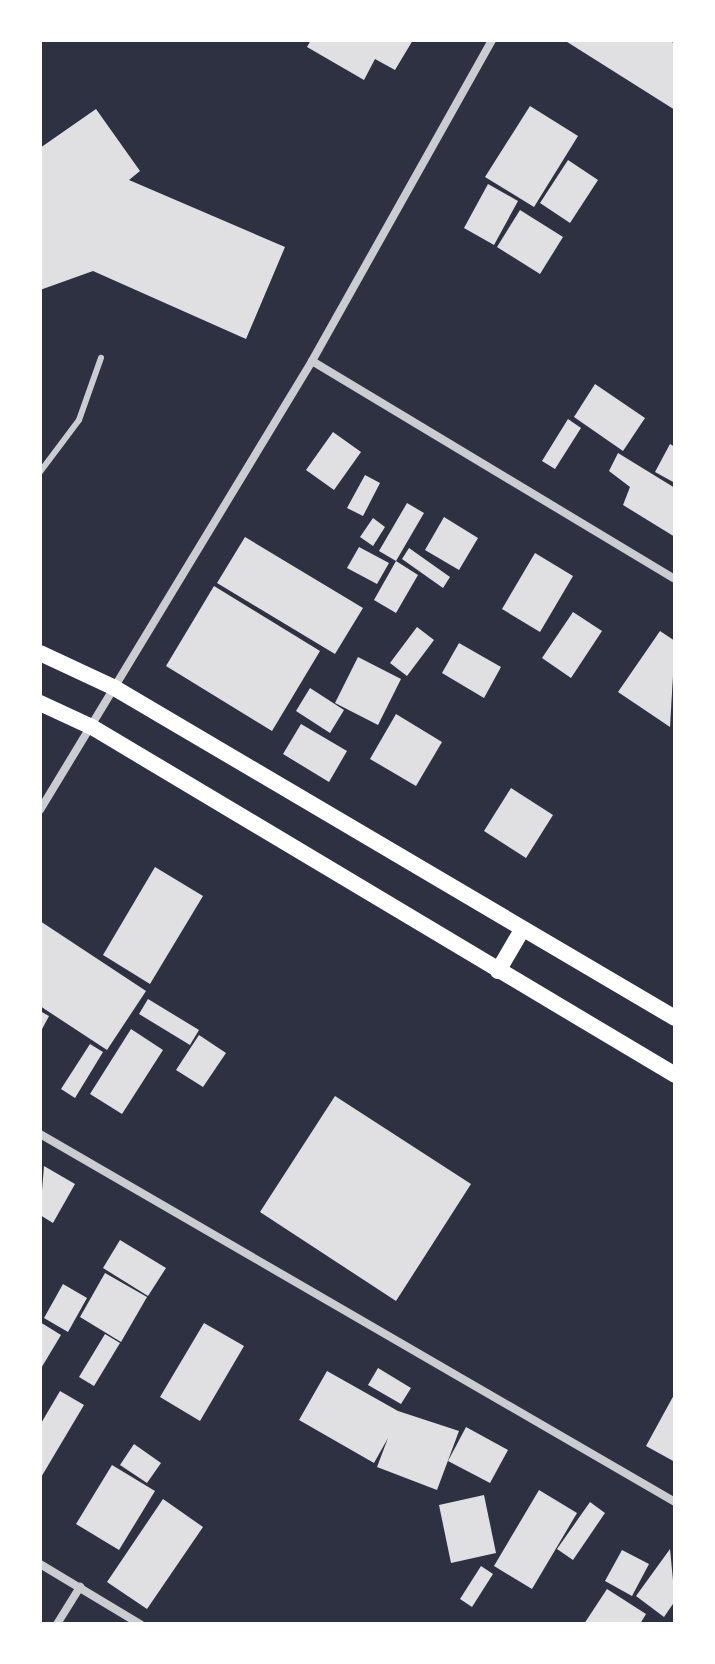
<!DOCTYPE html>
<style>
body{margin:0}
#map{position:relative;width:715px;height:1664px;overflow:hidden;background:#2d3142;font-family:Cabin,sans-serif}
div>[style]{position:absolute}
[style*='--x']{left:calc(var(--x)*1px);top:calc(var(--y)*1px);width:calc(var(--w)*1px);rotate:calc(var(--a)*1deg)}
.building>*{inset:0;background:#e0e0e3}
.service>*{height:6px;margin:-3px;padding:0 3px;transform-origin:3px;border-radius:3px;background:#caccd0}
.minor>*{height:8px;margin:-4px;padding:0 4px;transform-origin:4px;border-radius:4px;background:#caccd0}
.secondary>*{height:16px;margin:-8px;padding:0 8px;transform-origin:8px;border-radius:8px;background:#fff}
span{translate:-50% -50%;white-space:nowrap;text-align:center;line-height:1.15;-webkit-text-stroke:8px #fff;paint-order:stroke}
.frame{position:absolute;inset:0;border:42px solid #fff;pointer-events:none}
</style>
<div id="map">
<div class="building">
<div style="clip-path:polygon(311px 40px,413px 40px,395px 70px,375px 59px,364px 80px,307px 47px)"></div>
<div style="clip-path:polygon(564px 40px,669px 40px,675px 44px,675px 110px)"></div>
<div style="clip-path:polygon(530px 106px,578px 136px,534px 207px,485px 177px)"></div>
<div style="clip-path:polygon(96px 109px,140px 171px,129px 180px,285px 247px,246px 339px,93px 271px,40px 290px,40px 148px)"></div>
<div style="clip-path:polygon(568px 160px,598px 180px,570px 223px,540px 203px)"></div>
<div style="clip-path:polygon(488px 184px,518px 201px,494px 245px,464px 228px)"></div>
<div style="clip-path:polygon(520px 210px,563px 237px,540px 274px,497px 247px)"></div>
<div style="clip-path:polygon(595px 384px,645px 418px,623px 451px,574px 417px)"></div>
<div style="clip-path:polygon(568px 419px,581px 428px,555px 469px,542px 461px)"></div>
<div style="clip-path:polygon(333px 432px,361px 452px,334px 490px,306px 470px)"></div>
<div style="clip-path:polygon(670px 444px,675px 447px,675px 483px,655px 472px)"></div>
<div style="clip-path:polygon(618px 453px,675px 488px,675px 537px,623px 505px,630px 487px,609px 471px)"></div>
<div style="clip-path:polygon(365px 475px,380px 483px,363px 516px,347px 508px)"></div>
<div style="clip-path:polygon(407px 503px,424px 513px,396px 561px,379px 551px)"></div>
<div style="clip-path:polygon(444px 517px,478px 538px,459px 570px,425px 550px)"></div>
<div style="clip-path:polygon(373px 518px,385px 527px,373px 546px,360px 537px)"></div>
<div style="clip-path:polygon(245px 537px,363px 608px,335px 654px,217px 583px)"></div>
<div style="clip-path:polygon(359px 547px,389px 563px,377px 584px,347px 568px)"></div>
<div style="clip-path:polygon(409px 548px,450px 577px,443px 588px,402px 559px)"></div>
<div style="clip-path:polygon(535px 553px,573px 576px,540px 632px,502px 609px)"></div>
<div style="clip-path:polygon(396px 561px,418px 575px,396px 613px,374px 600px)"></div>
<div style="clip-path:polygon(214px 586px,320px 651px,272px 731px,166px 666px)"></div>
<div style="clip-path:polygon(573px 612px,602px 631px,571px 678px,542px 658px)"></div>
<div style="clip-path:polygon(417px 627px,434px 640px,407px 676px,390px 663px)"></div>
<div style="clip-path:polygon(660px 631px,675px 641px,670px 727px,618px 692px)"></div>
<div style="clip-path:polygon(459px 643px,501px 667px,484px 698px,442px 673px)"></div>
<div style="clip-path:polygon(358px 657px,401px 679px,378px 725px,335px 703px)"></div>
<div style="clip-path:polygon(310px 688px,344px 710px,330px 733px,296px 711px)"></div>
<div style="clip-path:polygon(396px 714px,442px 742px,416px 786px,370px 759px)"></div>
<div style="clip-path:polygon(301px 724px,347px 751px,329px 782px,283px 754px)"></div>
<div style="clip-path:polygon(511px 788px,553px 815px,526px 858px,484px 831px)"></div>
<div style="clip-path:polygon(155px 867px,203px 896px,150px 984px,103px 955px)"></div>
<div style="clip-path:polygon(40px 921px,146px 991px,107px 1050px,40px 1006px)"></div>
<div style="clip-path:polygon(148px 999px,199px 1030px,190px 1045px,139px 1014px)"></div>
<div style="clip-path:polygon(40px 1011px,49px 1016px,40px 1033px)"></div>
<div style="clip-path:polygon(131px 1029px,163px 1050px,122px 1114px,90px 1094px)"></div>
<div style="clip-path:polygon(199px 1035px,226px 1053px,203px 1087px,176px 1070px)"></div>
<div style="clip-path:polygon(90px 1044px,103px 1052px,75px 1098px,61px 1089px)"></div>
<div style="clip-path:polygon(335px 1096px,471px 1184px,396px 1301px,260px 1212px)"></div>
<div style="clip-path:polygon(44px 1166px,75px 1184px,53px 1223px,40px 1215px)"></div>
<div style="clip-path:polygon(120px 1240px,166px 1268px,148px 1296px,103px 1268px)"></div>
<div style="clip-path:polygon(105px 1273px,147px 1297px,121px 1342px,80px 1317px)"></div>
<div style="clip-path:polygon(63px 1284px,87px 1298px,68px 1332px,44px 1318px)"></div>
<div style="clip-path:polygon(40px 1322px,61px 1335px,40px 1370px)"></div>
<div style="clip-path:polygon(204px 1323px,244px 1346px,200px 1421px,160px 1397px)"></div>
<div style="clip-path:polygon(105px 1334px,120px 1343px,94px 1386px,79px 1377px)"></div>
<div style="clip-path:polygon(378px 1368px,411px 1388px,401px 1404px,368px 1385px)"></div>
<div style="clip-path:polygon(327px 1371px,398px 1411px,459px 1431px,437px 1490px,377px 1467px,388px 1438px,374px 1463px,299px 1420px)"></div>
<div style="clip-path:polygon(60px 1391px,84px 1405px,40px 1479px,40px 1425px)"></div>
<div style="clip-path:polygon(675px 1393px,675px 1462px,646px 1446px)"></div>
<div style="clip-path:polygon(466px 1427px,508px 1450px,490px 1483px,448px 1461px)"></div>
<div style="clip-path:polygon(134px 1444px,161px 1463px,147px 1483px,120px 1465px)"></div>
<div style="clip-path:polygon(112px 1465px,155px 1491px,119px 1550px,76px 1524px)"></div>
<div style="clip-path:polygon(539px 1490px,577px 1513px,532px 1589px,494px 1566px)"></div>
<div style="clip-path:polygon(484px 1495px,496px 1553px,451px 1563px,439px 1505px)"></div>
<div style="clip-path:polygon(163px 1499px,203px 1527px,147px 1609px,107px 1582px)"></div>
<div style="clip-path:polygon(590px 1502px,605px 1513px,573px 1560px,557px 1549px)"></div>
<div style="clip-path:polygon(670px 1549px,675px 1601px,664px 1617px,636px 1596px)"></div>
<div style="clip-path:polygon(622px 1550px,649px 1564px,632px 1596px,605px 1581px)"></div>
<div style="clip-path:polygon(481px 1566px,493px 1574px,472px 1607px,460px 1599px)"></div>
<div style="clip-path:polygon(607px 1589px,646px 1614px,640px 1624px,584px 1624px)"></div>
</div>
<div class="service">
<div style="--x:40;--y:472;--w:65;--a:-53.1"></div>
<div style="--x:79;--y:420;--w:66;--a:-70.5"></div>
</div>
<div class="minor">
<div style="--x:312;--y:361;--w:423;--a:31"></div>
<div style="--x:40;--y:810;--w:525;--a:-58.79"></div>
<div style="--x:312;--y:361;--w:368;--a:-60.7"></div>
<div style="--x:40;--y:1134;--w:734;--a:30.09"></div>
<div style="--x:40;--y:1564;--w:117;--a:31"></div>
<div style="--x:57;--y:1624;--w:44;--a:-58.1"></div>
</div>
<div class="secondary">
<div style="--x:40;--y:653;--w:81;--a:25"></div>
<div style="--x:113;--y:687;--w:652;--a:30.5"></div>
<div style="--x:40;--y:703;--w:57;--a:24.8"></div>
<div style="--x:92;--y:727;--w:679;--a:30.83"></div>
<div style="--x:498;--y:971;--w:48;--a:-59.7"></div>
</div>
<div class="frame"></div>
</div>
